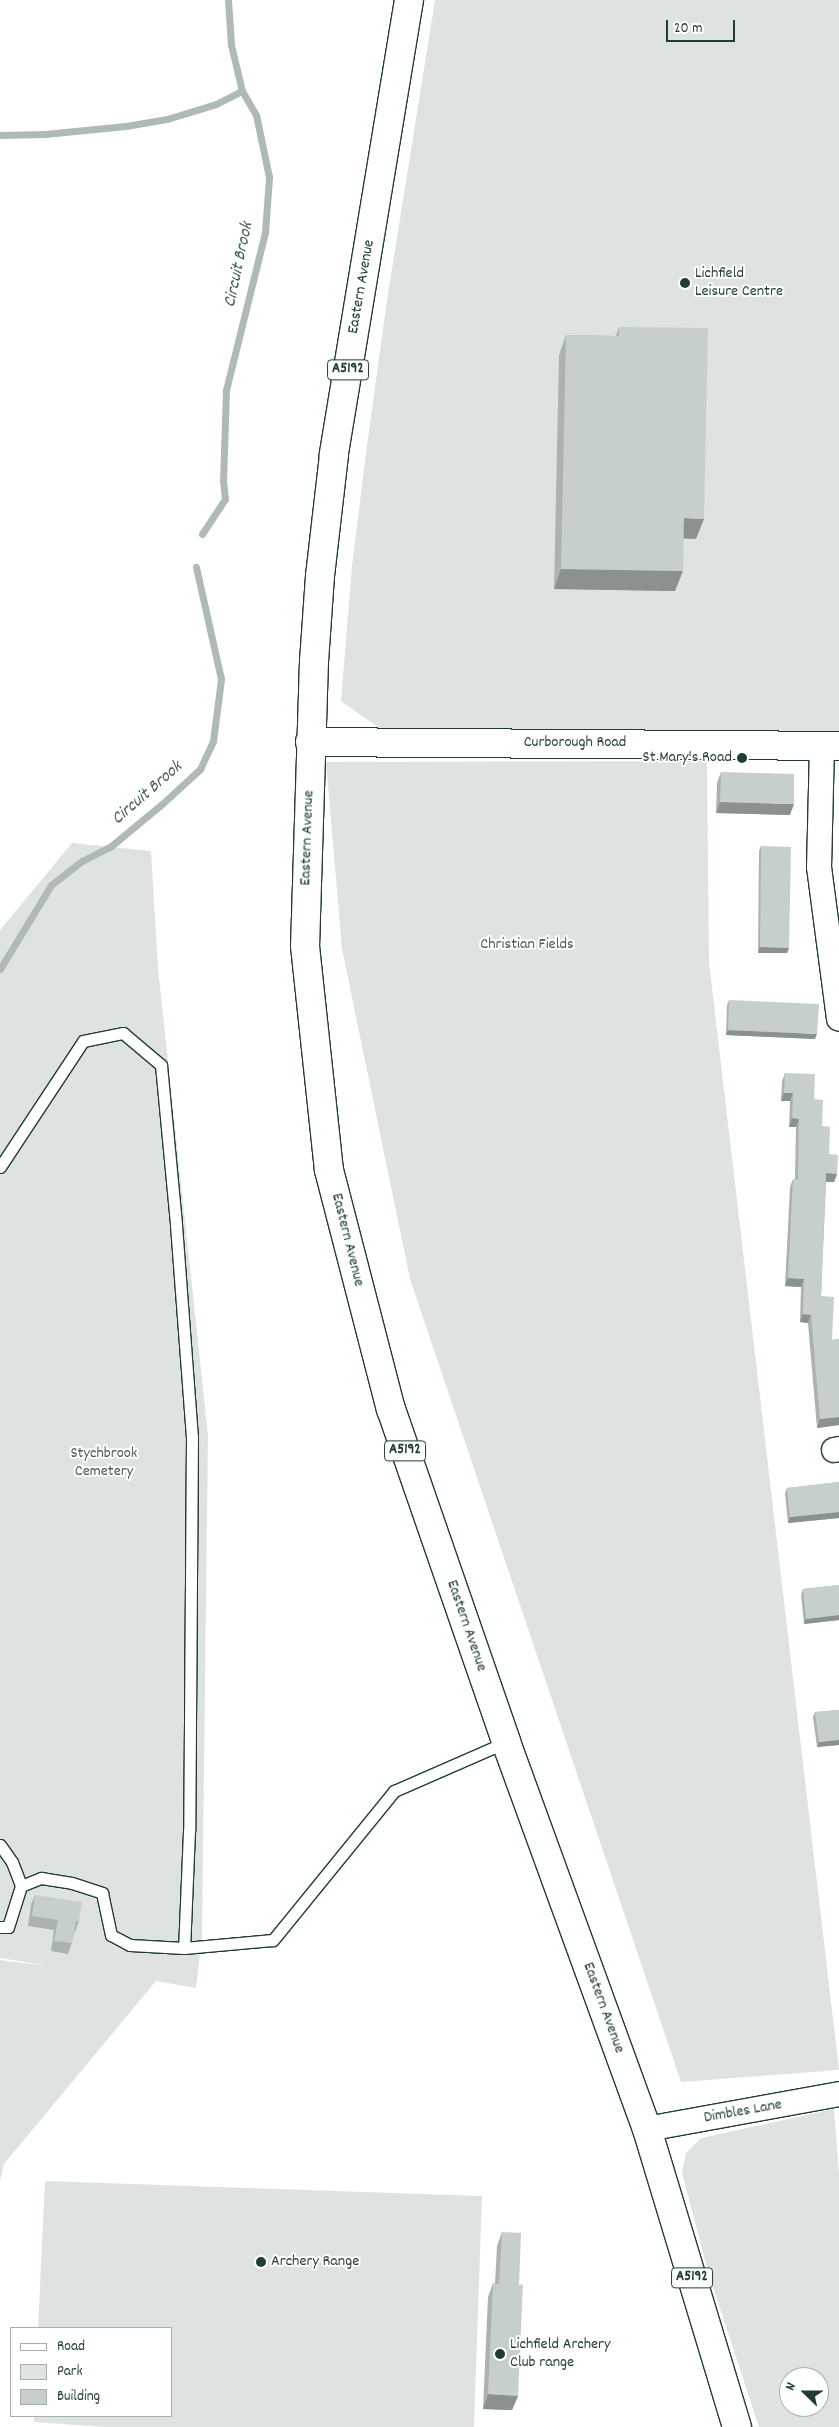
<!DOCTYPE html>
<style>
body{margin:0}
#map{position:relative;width:839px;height:2427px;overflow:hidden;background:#fff;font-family:Dekko,sans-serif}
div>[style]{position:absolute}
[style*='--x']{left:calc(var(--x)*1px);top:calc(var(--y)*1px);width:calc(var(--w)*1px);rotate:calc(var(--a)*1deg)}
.green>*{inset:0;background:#dee3e2}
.stream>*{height:7px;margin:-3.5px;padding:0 3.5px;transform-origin:3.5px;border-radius:3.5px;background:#afbab7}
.roads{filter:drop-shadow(1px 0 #1f3d34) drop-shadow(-1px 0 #1f3d34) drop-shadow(0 1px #1f3d34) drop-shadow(0 -1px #1f3d34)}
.service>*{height:11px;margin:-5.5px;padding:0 5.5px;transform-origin:5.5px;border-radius:5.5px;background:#fff}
.minor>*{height:24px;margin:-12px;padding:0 12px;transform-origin:12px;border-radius:12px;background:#fff}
.tertiary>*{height:28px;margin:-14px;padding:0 14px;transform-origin:14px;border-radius:14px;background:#fff}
.trunk>*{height:28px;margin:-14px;padding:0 14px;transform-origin:14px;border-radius:14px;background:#fff}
.wall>*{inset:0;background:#abb2af}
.shaded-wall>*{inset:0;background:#8b918f}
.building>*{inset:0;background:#c7cfcc}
.dots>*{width:14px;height:14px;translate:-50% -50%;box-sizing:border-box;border:2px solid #fff;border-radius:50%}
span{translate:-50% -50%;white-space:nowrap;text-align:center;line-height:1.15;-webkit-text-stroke:4px #fff;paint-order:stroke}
.shield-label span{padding:1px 4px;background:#fff;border:1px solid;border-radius:4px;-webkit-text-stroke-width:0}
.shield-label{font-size:15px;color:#1f3d34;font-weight:700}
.poi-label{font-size:16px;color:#1f3d34}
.left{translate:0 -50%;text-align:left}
.right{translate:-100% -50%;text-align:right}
.street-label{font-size:16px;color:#1f3d34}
.park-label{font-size:16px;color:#455e57}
.water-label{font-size:18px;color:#4a625b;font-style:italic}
.legend{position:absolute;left:10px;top:2327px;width:162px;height:90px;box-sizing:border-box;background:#fff;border:1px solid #a5b1ae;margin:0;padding:6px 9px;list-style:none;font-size:15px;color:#1f3d34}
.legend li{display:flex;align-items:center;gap:10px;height:25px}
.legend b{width:25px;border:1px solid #a5b1ae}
.north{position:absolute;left:779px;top:2367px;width:50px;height:50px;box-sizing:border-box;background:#fff;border:1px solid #a5b1ae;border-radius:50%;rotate:292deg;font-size:14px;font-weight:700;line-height:20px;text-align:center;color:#1f3d34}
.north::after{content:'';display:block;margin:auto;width:18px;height:22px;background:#1f3d34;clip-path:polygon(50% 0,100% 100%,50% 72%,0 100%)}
.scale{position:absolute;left:666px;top:20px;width:69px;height:22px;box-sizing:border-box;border:2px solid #1f3d34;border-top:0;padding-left:6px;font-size:15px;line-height:18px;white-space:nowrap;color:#1f3d34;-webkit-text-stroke:4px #fff;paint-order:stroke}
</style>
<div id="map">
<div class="green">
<div style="clip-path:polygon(435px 0,839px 0,839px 732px,383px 731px,341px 701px,352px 566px,366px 453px,387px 300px)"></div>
<div style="clip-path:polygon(707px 761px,709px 962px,839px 2070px,681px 2082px,410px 1279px,342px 949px,326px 762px)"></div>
<div style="clip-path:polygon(72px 843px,151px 851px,158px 968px,208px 1435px,202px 1936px,196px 1988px,156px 1981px,4px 2164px,0 2181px,0 1960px,49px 1966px,0 1958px,0 930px)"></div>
<div style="clip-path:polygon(evenodd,834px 2109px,839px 2174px,839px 2427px,759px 2427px,709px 2275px,682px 2173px,686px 2153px,701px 2138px,834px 2109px,789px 2377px,819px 2377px,819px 2407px,789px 2407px,789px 2377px)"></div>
<div style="clip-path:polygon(45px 2181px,482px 2196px,474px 2427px,105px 2427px,34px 2422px,34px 2416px,171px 2416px,171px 2328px,38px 2328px)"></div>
</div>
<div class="stream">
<div style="--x:0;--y:135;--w:45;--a:-1.3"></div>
<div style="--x:45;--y:134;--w:81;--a:-5.6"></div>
<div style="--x:126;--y:126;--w:42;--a:-9.7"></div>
<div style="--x:167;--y:119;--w:51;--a:-17"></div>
<div style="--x:216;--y:104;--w:29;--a:-27"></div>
<div style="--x:202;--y:534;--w:42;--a:-56.7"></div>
<div style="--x:225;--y:499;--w:18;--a:-96"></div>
<div style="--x:223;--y:481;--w:91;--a:-88.1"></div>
<div style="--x:226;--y:390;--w:163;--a:-76.1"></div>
<div style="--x:265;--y:232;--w:55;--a:-85.8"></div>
<div style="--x:269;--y:177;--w:63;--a:-101.8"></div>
<div style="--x:256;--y:115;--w:28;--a:-120"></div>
<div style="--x:242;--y:91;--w:47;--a:-103.4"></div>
<div style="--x:231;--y:45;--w:45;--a:-93.8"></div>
<div style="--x:0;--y:969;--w:98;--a:-58.7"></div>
<div style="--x:51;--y:885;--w:39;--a:-38"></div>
<div style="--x:82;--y:861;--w:31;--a:-27"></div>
<div style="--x:110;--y:847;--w:67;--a:-39.6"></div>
<div style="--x:162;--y:804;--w:52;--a:-42.6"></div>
<div style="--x:200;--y:769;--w:31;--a:-65"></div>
<div style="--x:213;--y:741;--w:63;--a:-82.6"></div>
<div style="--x:221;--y:679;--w:115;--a:-102.6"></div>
</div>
<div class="roads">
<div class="service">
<div style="--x:0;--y:1167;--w:151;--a:-56.6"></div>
<div style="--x:83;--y:1041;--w:41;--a:-11.3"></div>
<div style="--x:123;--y:1033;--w:50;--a:40.1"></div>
<div style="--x:161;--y:1065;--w:161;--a:84.6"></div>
<div style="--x:176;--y:1225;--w:213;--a:85.7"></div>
<div style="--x:192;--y:1437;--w:394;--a:90.4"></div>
<div style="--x:189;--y:1831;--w:117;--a:92.4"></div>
<div style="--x:0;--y:1845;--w:21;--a:55"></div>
<div style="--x:12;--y:1862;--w:26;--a:69"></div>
<div style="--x:0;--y:1927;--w:8;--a:0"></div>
<div style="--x:8;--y:1927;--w:43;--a:-72.4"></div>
<div style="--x:21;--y:1886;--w:22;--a:-22"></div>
<div style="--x:41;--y:1878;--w:31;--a:9"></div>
<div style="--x:72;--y:1883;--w:32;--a:18"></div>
<div style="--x:102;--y:1893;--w:43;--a:77.9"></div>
<div style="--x:111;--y:1935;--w:21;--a:28"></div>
<div style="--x:130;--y:1945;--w:54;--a:3.2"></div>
<div style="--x:184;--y:1948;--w:89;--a:-5.1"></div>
<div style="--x:273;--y:1940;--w:192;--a:-50.9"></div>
<div style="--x:394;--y:1791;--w:122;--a:-23.6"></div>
</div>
<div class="minor">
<div style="--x:822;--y:746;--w:121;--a:91.4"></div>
<div style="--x:819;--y:867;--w:153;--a:82.5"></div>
<div style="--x:834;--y:1450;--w:5;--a:-11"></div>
<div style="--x:647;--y:2129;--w:195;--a:-10.3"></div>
</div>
<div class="tertiary">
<div style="--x:310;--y:742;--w:529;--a:0.43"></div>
</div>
<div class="trunk">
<div style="--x:409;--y:0;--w:461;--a:99.4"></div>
<div style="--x:334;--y:455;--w:122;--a:96.6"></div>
<div style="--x:320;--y:576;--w:85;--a:94"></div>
<div style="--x:314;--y:661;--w:285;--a:91.8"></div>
<div style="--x:305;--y:946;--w:225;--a:83.9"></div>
<div style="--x:329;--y:1170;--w:247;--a:75.5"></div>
<div style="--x:391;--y:1409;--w:352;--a:70.9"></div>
<div style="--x:506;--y:1742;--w:412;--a:70"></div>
<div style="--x:647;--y:2129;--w:311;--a:73.2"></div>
</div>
</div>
<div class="wall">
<div style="clip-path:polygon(619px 327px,696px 539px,683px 538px,675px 591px,554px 589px,559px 355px,566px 335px,616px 336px)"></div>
<div style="clip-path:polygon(721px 772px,790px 815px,716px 813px,717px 783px)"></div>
<div style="clip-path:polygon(761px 846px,789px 948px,787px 953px,758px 953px,759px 851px)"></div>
<div style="clip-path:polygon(729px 1000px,815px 1039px,726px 1035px,727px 1005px)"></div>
<div style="clip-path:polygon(785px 1073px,814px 1099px,822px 1126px,829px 1154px,837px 1174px,834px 1182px,826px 1182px,821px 1296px,832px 1340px,839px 1339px,839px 1425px,817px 1428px,808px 1323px,800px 1322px,801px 1287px,785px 1286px,790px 1187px,793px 1179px,795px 1179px,796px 1127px,789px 1127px,790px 1101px,781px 1101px,782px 1081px)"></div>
<div style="clip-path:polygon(839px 1482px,839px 1518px,788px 1523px,785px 1493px,787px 1488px)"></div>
<div style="clip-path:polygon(839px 1585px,839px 1620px,804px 1624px,801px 1595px,803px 1589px)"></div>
<div style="clip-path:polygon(839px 1710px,839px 1745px,817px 1747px,813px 1717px,815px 1712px)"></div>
<div style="clip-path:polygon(35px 1895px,79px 1921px,75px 1932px,74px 1932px,72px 1943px,68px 1954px,51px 1951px,54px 1930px,28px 1926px,31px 1905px)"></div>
<div style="clip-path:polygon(502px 2232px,519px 2285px,518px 2396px,512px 2410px,483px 2409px,488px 2297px,493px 2283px,495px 2283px,497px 2246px)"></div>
</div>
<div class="shaded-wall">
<div style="clip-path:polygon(684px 518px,704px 519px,696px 539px,676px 538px)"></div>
<div style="clip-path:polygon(561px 569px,683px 571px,675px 591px,554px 589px)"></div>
<div style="clip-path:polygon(720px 802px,794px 804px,790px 815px,716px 813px)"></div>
<div style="clip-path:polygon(760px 947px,789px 948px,787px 953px,758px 953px)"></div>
<div style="clip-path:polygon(728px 1030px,817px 1034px,815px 1039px,726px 1035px)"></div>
<div style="clip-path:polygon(784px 1093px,793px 1093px,790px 1101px,781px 1101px)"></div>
<div style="clip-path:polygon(792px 1118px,799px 1119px,796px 1127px,789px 1127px)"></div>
<div style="clip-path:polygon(826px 1173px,837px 1174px,834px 1182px,823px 1182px)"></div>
<div style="clip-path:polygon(788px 1278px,804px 1279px,801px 1287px,785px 1286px)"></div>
<div style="clip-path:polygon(803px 1314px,811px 1315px,808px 1323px,800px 1322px)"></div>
<div style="clip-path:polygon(839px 1417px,839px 1425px,817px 1428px,820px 1419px)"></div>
<div style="clip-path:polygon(839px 1512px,839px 1518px,788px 1523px,790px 1517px)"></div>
<div style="clip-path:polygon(839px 1615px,839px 1620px,804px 1624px,806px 1619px)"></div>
<div style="clip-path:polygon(839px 1740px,839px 1745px,817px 1747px,819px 1742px)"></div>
<div style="clip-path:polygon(488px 2394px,518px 2396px,512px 2410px,483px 2409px)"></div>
</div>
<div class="building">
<div style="clip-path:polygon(619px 327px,708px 328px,704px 519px,684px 518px,683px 571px,561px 569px,566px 335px,619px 336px)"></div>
<div style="clip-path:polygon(721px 772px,794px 774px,794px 804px,720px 802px)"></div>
<div style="clip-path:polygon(761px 846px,791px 847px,789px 948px,760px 947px)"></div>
<div style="clip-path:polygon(729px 1000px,819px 1004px,817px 1034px,728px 1030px)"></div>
<div style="clip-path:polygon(785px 1073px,815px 1074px,814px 1099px,823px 1100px,822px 1126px,830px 1127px,829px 1154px,838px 1155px,837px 1174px,826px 1173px,821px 1296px,834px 1297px,832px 1340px,839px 1339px,839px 1417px,820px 1419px,811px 1315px,803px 1314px,804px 1279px,788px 1278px,793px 1179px,798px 1179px,799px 1119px,792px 1118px,793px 1093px,784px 1093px)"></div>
<div style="clip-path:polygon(839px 1482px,839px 1512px,790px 1517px,787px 1488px)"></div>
<div style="clip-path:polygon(839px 1585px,839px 1615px,806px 1619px,803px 1589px)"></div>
<div style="clip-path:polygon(839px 1710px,839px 1740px,819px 1742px,815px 1712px)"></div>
<div style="clip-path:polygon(35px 1895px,82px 1902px,79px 1921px,76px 1921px,72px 1943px,54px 1941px,58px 1920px,32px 1916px)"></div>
<div style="clip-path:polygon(502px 2232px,521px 2233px,519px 2285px,523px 2284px,518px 2396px,488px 2394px,493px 2283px,499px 2284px)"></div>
</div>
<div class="dots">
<div style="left:685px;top:283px;background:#1f3d34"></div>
<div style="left:742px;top:758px;background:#1f3d34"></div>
<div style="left:261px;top:2262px;background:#1f3d34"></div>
<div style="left:500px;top:2354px;background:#1f3d34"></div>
</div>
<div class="shield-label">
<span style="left:348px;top:370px">A5192</span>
<span style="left:405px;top:1451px">A5192</span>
<span style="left:692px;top:2278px">A5192</span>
</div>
<div class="poi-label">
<span class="left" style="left:695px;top:283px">Lichfield<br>Leisure Centre</span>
<span class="right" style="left:732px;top:758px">St Mary's Road</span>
<span class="left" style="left:271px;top:2262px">Archery Range</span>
<span class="left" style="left:510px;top:2354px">Lichfield Archery<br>Club range</span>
</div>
<div class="street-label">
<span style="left:362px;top:287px;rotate:-80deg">Eastern Avenue</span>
<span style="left:575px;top:743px">Curborough Road</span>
<span style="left:308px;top:838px;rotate:-88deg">Eastern Avenue</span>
<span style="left:347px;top:1240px;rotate:76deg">Eastern Avenue</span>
<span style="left:466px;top:1626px;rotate:71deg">Eastern Avenue</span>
<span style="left:603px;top:2008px;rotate:70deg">Eastern Avenue</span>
<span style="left:743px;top:2112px;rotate:-10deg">Dimbles Lane</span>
</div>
<div class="park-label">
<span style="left:527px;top:945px">Christian Fields</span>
<span style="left:104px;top:1463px">Stychbrook<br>Cemetery</span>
</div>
<div class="water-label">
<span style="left:240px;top:265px;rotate:-78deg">Circuit Brook</span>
<span style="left:148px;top:794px;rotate:-41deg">Circuit Brook</span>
</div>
<ul class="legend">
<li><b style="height:6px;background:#fff"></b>Road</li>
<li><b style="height:14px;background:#dee3e2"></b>Park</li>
<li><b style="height:14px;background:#c7cfcc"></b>Building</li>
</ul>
<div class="north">N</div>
<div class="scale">20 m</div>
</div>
